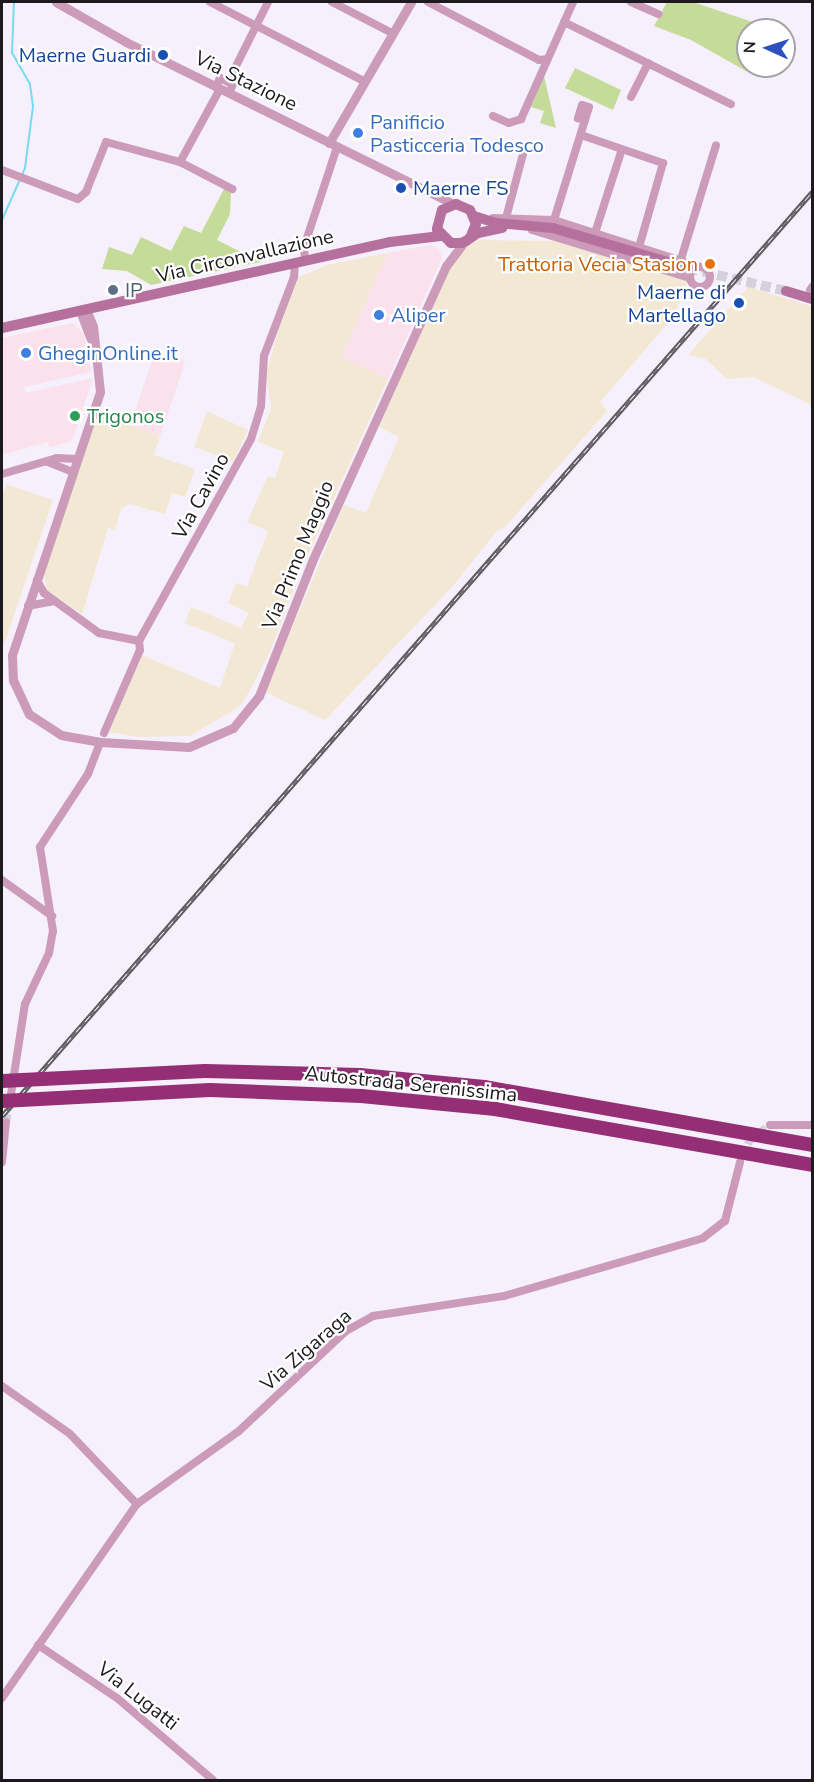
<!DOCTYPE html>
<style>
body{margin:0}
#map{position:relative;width:814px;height:1782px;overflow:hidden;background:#f6f0fc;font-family:"Nunito Sans",sans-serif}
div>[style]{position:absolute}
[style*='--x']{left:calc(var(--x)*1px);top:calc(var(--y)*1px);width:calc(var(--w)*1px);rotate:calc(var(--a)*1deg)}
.commercial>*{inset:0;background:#fae1ec}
.industrial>*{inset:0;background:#f2e8d3}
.green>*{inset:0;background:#c5db99}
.stream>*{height:2px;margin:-1px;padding:0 1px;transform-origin:1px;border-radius:1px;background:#79dbef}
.minor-tunnel>*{height:8px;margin-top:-4px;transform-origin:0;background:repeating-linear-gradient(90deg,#d5d0db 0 8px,transparent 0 12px)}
.secondary-tunnel>*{height:10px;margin-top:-5px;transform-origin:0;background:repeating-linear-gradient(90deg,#d5d0db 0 10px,transparent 0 15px)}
.minor>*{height:8px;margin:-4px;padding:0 4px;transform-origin:4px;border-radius:4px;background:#cc9bb9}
.minor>.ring{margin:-4px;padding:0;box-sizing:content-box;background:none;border:8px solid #cc9bb9;border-radius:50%}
.tertiary>*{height:9px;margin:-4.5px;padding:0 4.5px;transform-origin:4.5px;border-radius:4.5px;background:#cc9bb9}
.secondary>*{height:10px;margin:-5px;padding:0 5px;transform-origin:5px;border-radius:5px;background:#b6709d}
.motorway>*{height:14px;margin:-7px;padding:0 7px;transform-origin:7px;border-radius:7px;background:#942f76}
.rail>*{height:4.5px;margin-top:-2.25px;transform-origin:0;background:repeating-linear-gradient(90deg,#fff 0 7px,#5d5960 0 14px);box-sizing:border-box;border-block:2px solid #5d5960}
.motorway-bridge>*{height:14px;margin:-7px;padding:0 7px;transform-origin:7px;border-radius:7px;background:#942f76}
.dots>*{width:16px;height:16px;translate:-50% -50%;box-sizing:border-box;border:3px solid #fff;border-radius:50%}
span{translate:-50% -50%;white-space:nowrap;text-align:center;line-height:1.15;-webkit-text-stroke:4.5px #fff;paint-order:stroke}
.transit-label{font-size:20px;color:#164399}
.right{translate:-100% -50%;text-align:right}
.left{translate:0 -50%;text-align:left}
.street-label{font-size:20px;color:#1c1a1e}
.shop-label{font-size:20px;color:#366cbe}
.food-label{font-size:20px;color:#c56008}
.service-label{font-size:20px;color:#4e5e75}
.leisure-label{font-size:20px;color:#27864d}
.frame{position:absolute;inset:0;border:3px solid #1c1a1e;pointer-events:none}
.north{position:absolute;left:736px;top:18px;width:60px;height:60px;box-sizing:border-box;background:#fff;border:2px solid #a4a3a5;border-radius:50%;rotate:273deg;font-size:16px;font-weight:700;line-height:24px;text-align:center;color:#1c1a1e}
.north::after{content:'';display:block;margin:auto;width:21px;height:27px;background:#2d4fbf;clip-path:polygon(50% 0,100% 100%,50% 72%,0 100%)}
</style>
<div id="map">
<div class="commercial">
<div style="clip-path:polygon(430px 245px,439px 249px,442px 258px,388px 379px,341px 357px,387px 253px)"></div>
<div style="clip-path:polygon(73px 323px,84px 334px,91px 372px,24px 387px,26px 393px,93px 378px,72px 441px,50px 447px,48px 442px,2px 455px,2px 338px)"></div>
<div style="clip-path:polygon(174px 356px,185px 362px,160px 436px,130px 425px,152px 361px)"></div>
</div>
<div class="industrial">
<div style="clip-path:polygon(478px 240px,554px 241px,688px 281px,673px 317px,600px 402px,607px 411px,504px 528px,497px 531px,451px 588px,325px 720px,265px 692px,344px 505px,366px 513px,399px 437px,379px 427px,457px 253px)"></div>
<div style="clip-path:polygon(387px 253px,341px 357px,388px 379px,303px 566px,269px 654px,250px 690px,240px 706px,190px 736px,139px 737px,109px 732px,142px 655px,220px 688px,235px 643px,185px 623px,191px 607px,241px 628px,249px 613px,228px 603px,236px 583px,247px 587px,268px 531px,247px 522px,268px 476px,275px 478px,284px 452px,258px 442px,271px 409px,266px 374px,279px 328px,299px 277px,327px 265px)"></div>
<div style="clip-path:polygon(748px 287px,812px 306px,812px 405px,753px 377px,727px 379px,706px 359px,688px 355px)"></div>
<div style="clip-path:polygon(207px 411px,248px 430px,233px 461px,194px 447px)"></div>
<div style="clip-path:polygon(98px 414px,160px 436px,154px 455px,195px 469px,185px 497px,172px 493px,165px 514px,130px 504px,121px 509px,115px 530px,108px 528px,82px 614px,47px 590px,44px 574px)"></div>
<div style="clip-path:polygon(6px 484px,53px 500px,2px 651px,2px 496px)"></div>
</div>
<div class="green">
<div style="clip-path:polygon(667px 2px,693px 2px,774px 29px,748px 30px,748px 66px,757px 66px,753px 75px,691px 40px,654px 26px)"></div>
<div style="clip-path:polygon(575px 68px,621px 90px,613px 110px,565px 88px)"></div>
<div style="clip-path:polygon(544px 76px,556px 128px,540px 123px,544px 111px,531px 107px)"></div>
<div style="clip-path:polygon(224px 189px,231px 193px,230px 214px,217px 240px,261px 262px,151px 285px,127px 271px,102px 269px,109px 247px,132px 255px,141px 237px,171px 251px,184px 226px,201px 233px)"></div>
</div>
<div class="stream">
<div style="--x:2;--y:220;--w:57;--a:-66.1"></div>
<div style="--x:25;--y:168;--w:63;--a:-82.6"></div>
<div style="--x:33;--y:106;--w:22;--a:-98"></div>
<div style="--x:30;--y:84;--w:36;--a:-120"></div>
<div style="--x:12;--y:53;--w:51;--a:-87.8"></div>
</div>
<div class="minor-tunnel">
<div style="--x:6;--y:1122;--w:23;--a:-80"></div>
<div style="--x:742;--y:1155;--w:17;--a:-62"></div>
<div style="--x:750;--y:1140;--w:25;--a:-37"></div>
</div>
<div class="secondary-tunnel">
<div style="--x:688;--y:268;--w:101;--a:13.2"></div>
</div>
<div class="minor">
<div style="--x:210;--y:2;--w:173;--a:27.2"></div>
<div style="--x:332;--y:2;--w:68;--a:27.3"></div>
<div style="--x:428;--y:2;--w:125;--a:27.6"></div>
<div style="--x:539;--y:60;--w:8;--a:-7"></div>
<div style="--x:631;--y:2;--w:30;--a:24"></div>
<div style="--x:564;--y:22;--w:186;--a:26.2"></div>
<div style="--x:228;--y:82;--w:89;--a:-63.4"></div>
<div style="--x:216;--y:87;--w:10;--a:-66"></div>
<div style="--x:220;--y:78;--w:14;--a:25"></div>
<div style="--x:233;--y:84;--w:10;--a:114"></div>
<div style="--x:631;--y:97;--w:38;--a:-63"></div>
<div style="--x:493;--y:116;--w:17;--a:24"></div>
<div style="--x:509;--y:123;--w:13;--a:-18"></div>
<div style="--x:521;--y:119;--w:128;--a:-66"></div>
<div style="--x:581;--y:135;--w:87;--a:18.9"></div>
<div style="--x:663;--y:163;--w:87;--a:105.9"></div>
<div style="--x:180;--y:162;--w:59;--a:27.4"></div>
<div style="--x:2;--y:170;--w:81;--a:20.9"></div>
<div style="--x:78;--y:199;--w:11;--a:-41"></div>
<div style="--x:86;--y:192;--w:54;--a:-68.2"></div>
<div style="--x:106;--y:142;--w:77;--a:15.1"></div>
<div style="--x:180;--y:162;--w:83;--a:-61.3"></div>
<div style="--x:493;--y:218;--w:61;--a:1.9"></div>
<div style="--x:554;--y:220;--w:153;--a:17.8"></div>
<div style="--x:506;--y:218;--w:66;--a:-75.1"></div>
<div style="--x:554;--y:220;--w:118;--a:-72.8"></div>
<div style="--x:589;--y:107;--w:7;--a:-164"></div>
<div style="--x:582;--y:105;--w:14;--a:107"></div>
<div style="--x:578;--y:118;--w:7;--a:16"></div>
<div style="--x:532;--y:230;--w:165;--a:16.9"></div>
<div style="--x:595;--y:233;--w:88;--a:-72.2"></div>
<div style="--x:681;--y:259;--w:119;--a:-72.9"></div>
<div style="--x:305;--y:261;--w:14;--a:-94"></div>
<div style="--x:304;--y:247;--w:105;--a:-71.7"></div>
<div class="ring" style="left:690px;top:267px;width:12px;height:12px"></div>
<div style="--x:810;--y:290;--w:4;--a:-56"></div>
<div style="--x:48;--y:462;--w:27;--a:22"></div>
<div style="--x:2;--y:474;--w:57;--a:-16.2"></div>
<div style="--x:57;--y:458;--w:21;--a:3"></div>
<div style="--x:37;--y:580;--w:15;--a:62"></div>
<div style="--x:44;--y:593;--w:68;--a:36"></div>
<div style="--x:99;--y:633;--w:41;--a:11.3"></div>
<div style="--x:28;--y:606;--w:25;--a:-11"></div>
<div style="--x:139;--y:641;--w:231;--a:-61"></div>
<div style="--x:251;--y:439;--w:34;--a:-73"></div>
<div style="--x:261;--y:406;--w:50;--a:-86.6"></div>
<div style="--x:264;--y:356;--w:85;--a:-69.2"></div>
<div style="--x:294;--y:277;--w:14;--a:-86"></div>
<div style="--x:104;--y:733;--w:90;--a:-66.6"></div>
<div style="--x:140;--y:650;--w:9;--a:-96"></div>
<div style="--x:2;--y:880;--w:62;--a:35.8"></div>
<div style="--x:11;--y:1094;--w:91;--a:-81.2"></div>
<div style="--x:25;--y:1004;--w:56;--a:-64.8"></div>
<div style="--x:49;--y:953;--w:22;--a:-80"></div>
<div style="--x:53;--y:931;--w:85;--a:-98.8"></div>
<div style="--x:40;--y:847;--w:87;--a:-56.7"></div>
<div style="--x:88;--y:774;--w:34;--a:-69"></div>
<div style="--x:770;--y:1125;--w:42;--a:0"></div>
<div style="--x:2;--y:1162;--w:40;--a:-84.3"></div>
<div style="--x:2;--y:1386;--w:83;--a:35.2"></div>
<div style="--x:70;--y:1434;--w:97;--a:46.3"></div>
<div style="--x:38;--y:1645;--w:95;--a:33.9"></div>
<div style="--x:117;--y:1698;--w:126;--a:40.5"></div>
<div style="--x:2;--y:1698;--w:236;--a:-55.2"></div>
<div style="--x:137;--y:1504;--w:125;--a:-35.6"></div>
<div style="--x:239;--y:1431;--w:146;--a:-43.1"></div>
<div style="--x:346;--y:1331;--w:31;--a:-29"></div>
<div style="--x:373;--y:1316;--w:133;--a:-8.7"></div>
<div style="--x:504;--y:1296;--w:207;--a:-16.2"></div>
<div style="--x:703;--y:1238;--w:28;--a:-38"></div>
<div style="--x:725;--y:1221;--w:61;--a:-75.7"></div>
</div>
<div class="tertiary">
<div style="--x:56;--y:2;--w:81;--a:29.7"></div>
<div style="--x:126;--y:42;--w:366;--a:26.3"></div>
<div style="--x:329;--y:143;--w:163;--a:-59.8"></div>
<div style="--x:86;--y:309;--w:18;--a:68"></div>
<div style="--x:93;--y:326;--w:66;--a:83.9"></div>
<div style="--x:100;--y:392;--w:277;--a:108.5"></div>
<div style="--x:12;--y:655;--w:25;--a:88"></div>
<div style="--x:13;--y:680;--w:38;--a:65"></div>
<div style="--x:29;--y:714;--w:38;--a:33"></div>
<div style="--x:61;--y:735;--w:40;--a:10"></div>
<div style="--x:100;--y:742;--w:89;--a:3.2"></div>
<div style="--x:189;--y:747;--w:48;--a:-23.4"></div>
<div style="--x:233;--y:728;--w:41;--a:-50.9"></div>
<div style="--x:259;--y:696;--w:147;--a:-68.5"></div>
<div style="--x:313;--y:559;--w:322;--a:-65.6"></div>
<div style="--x:446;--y:266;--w:30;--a:-53"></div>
<div style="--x:80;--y:311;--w:30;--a:69"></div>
</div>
<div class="secondary">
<div style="--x:474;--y:216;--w:23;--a:18"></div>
<div style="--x:496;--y:223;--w:57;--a:5"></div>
<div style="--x:553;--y:228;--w:141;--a:16.5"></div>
<div style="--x:470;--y:238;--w:15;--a:-67"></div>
<div style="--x:476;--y:224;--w:15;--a:-113"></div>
<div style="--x:470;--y:210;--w:15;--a:-157"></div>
<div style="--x:456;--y:204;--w:15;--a:157"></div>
<div style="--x:442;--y:210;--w:20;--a:105"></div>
<div style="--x:437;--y:229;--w:20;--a:45"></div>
<div style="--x:451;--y:243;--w:10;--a:0"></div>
<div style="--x:461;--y:243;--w:5;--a:-22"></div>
<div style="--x:466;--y:241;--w:14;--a:-34"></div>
<div style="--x:478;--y:233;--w:25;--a:-12"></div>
<div style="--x:786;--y:291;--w:27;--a:17"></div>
<div style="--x:2;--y:328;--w:397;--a:-12.5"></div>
<div style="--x:390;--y:242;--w:51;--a:-6.7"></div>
</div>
<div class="motorway">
<div style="--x:360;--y:1075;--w:125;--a:5.5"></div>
<div style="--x:484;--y:1087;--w:333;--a:10"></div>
<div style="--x:361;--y:1096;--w:135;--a:5.5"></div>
<div style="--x:495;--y:1109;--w:322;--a:10"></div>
</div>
<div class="rail">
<div style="--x:2;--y:1116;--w:1229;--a:-48.76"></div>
</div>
<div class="motorway-bridge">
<div style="--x:2;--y:1081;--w:203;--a:-2.8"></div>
<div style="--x:205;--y:1071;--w:155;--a:1.5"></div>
<div style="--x:2;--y:1101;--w:208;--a:-3"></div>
<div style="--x:210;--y:1090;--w:151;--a:2.3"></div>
</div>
<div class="dots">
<div style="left:163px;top:55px;background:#1a4fb4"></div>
<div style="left:358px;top:133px;background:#3f7fe0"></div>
<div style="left:401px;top:188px;background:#1a4fb4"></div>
<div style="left:710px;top:264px;background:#e8710a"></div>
<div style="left:113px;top:290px;background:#5c6f8a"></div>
<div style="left:739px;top:303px;background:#1a4fb4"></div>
<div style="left:379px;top:315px;background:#3f7fe0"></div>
<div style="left:26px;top:353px;background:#3f7fe0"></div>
<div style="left:75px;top:416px;background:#2e9e5b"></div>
</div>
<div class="transit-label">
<span class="right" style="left:151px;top:55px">Maerne Guardi</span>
<span class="left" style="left:413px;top:188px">Maerne FS</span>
<span class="right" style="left:726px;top:304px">Maerne di<br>Martellago</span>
</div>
<div class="street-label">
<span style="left:246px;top:81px;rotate:26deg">Via Stazione</span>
<span style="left:245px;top:256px;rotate:-13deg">Via Circonvallazione</span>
<span style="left:201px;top:496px;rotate:-61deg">Via Cavino</span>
<span style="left:298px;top:555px;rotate:-68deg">Via Primo Maggio</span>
<span style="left:411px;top:1084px;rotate:6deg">Autostrada Serenissima</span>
<span style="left:306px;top:1350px;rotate:-41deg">Via Zigaraga</span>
<span style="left:138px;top:1696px;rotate:38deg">Via Lugatti</span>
</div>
<div class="shop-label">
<span class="left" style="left:370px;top:134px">Panificio<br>Pasticceria Todesco</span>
<span class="left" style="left:391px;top:315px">Aliper</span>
<span class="left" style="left:38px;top:353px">GheginOnline.it</span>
</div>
<div class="food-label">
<span class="right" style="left:698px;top:264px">Trattoria Vecia Stasion</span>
</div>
<div class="service-label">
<span class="left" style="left:125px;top:290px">IP</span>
</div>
<div class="leisure-label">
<span class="left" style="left:87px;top:416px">Trigonos</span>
</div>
<div class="frame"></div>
<div class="north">N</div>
</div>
